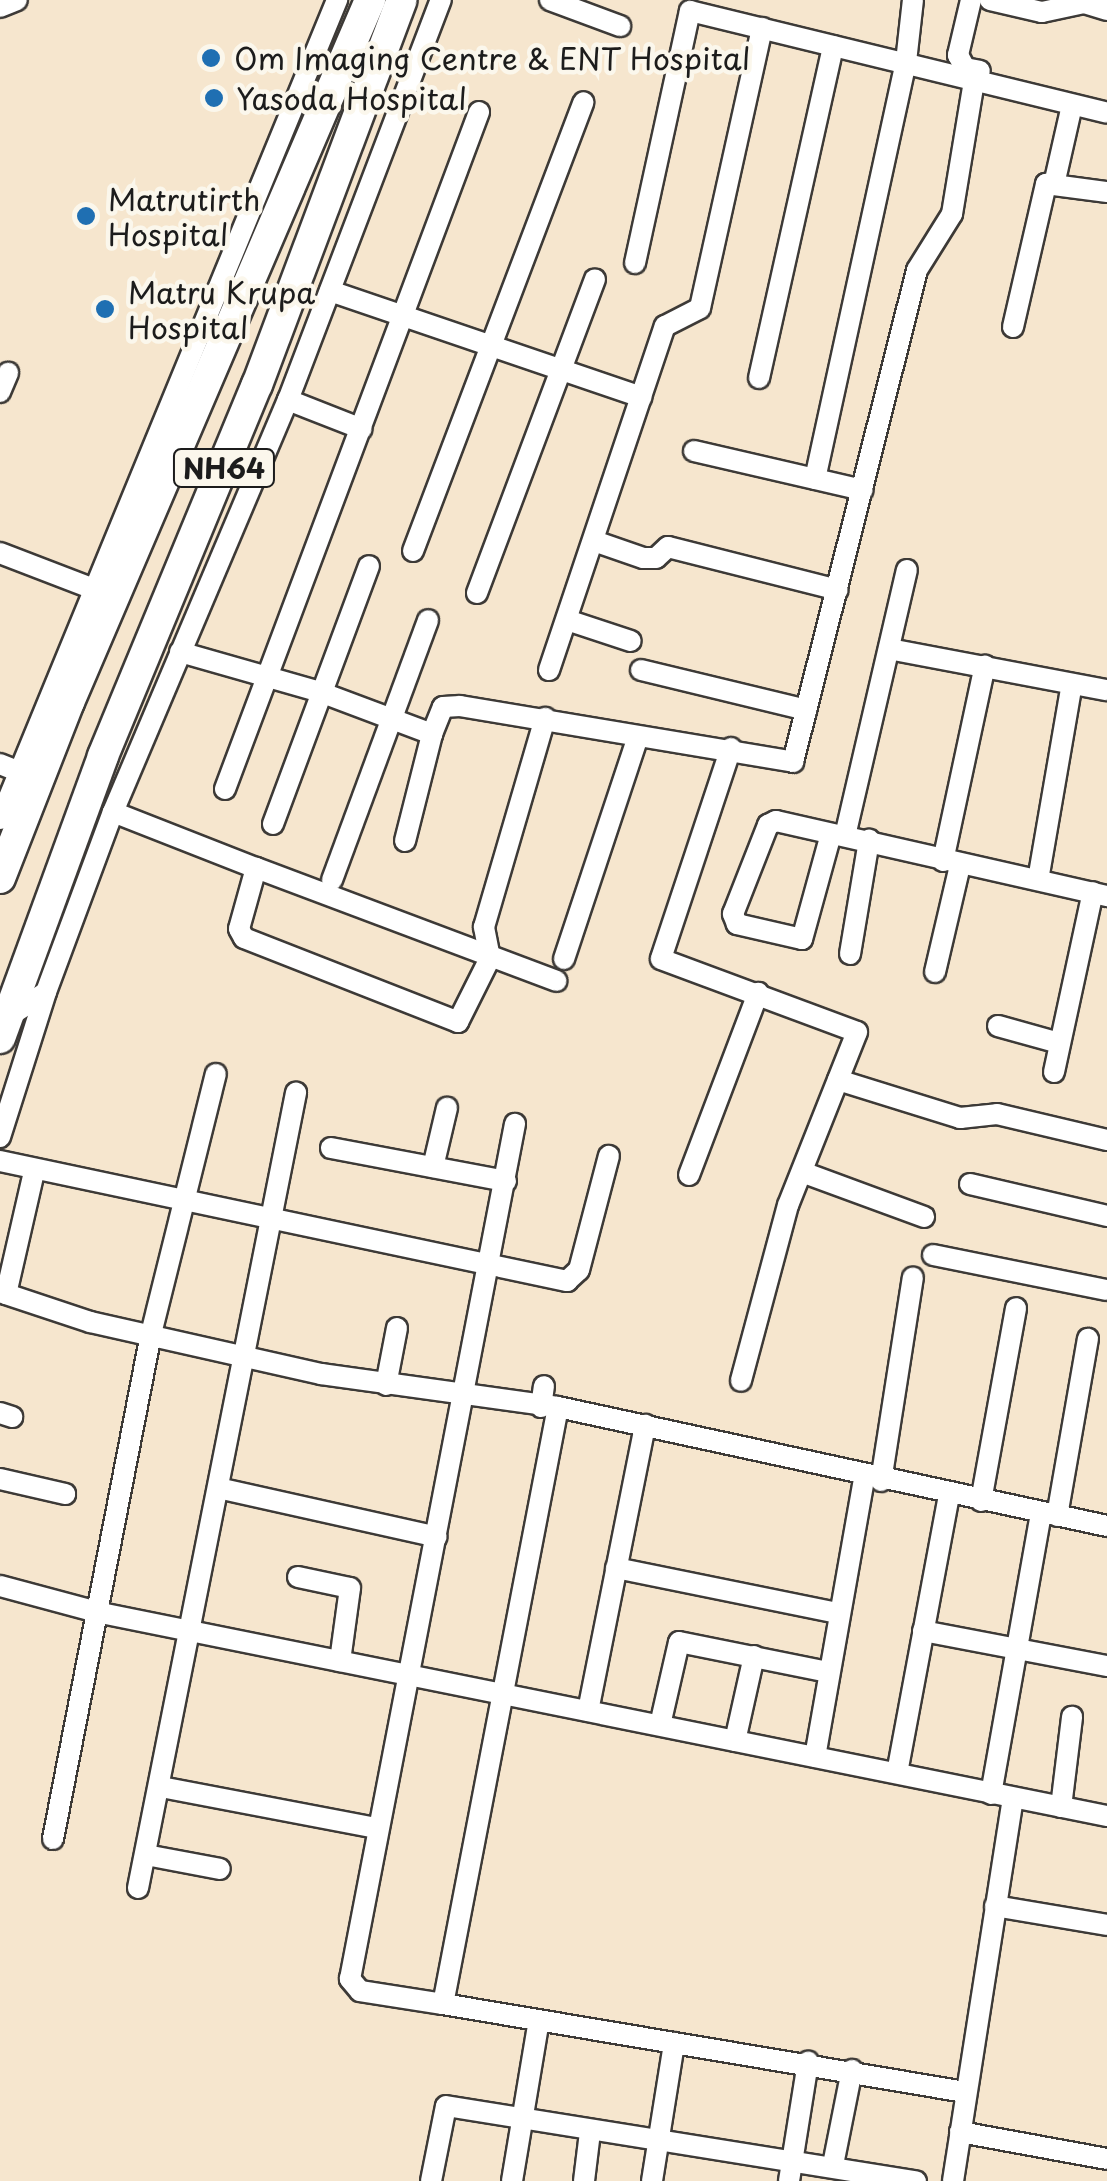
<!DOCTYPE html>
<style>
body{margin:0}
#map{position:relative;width:1107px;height:2181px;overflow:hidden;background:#f6e6ce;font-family:"Playpen Sans",sans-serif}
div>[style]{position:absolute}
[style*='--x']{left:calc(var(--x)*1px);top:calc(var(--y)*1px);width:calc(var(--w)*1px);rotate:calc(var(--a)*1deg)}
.roads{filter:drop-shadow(2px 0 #3d3a37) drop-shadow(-2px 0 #3d3a37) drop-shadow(0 2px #3d3a37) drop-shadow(0 -2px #3d3a37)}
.minor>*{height:20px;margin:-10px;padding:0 10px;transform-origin:10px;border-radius:10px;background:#fff}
.highway>*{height:30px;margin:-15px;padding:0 15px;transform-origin:15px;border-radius:15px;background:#fff}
.dots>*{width:28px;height:28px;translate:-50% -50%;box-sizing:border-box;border:5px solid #fbf7ec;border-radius:50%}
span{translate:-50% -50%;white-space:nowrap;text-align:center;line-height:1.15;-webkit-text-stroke:9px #fbf7ec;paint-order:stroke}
.shield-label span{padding:2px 8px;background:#fbf7ec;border:2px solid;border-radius:8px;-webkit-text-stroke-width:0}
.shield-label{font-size:28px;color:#1c1c1c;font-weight:700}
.poi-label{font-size:30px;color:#1c1c1c}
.left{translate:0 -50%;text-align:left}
</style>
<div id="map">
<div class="roads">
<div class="minor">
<div style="--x:550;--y:0;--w:75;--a:20.4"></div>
<div style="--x:971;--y:0;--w:57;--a:103.3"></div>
<div style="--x:958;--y:55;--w:15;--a:62"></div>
<div style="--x:965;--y:68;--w:15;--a:11"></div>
<div style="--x:990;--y:0;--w:53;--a:13"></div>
<div style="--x:1042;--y:12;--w:43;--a:-12.1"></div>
<div style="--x:1084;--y:3;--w:24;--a:17"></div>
<div style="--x:0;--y:7;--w:18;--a:-22"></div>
<div style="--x:1055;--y:180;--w:77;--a:-77.2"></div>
<div style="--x:635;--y:263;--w:258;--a:-77.7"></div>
<div style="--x:690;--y:11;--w:429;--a:13.7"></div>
<div style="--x:330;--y:291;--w:329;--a:18.8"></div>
<div style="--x:1013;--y:327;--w:147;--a:-77"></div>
<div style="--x:1046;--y:184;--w:62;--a:7.5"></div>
<div style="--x:759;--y:378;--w:340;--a:-77.4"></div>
<div style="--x:0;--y:392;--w:21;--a:-67"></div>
<div style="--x:288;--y:400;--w:79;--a:21.4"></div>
<div style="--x:694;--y:451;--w:173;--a:13"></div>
<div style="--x:815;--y:479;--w:427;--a:-77.7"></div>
<div style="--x:906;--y:62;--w:62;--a:-83.6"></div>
<div style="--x:594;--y:541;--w:52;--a:19.1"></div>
<div style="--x:643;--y:558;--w:13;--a:0"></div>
<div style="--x:656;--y:558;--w:16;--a:-43"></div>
<div style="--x:668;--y:547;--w:175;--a:14.2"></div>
<div style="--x:413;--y:551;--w:480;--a:-69.2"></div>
<div style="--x:0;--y:553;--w:97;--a:21"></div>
<div style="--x:477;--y:593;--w:335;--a:-69.4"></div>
<div style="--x:567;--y:620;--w:67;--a:18.2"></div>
<div style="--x:889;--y:649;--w:222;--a:10.7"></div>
<div style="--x:180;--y:652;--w:146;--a:15.9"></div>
<div style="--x:320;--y:692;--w:120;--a:20.6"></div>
<div style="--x:432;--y:734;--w:29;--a:-68"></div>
<div style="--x:443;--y:707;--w:17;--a:-3"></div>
<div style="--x:460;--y:706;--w:338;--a:9.5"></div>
<div style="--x:793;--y:762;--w:507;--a:-75.85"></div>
<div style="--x:917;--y:270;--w:66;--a:-58"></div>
<div style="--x:952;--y:214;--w:135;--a:-80.6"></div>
<div style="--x:549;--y:670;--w:363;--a:-71.4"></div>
<div style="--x:665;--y:326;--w:39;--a:-27"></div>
<div style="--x:700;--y:308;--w:287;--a:-77.5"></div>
<div style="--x:641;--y:670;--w:170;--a:13.6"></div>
<div style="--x:731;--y:748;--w:222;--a:108.4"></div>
<div style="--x:661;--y:959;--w:209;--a:20.4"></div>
<div style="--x:857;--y:1032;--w:186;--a:111.7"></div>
<div style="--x:788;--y:1205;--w:182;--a:105"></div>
<div style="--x:0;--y:764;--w:22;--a:22"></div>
<div style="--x:225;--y:789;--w:723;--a:-69.43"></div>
<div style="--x:113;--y:812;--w:154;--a:21.4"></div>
<div style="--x:256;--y:868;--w:63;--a:105.6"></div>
<div style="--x:239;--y:929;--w:10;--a:61"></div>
<div style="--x:244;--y:938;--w:230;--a:21.4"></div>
<div style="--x:458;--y:1022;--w:72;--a:-63.4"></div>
<div style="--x:490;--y:958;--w:32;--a:-101"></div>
<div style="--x:484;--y:927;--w:218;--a:-73.7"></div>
<div style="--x:0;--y:819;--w:886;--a:-67.63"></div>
<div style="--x:273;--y:824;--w:275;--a:-69.6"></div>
<div style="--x:831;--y:834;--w:109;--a:105.4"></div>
<div style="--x:802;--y:939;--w:67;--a:-167"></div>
<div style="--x:737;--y:924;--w:11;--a:-112"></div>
<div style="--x:733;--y:914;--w:96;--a:-68.5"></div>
<div style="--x:768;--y:825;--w:9;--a:-27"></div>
<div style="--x:776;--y:821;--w:339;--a:12.8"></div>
<div style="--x:845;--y:836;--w:273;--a:-76.9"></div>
<div style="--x:405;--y:841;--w:110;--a:-75.8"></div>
<div style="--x:943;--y:861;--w:200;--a:-77.9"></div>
<div style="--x:256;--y:868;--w:321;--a:20.6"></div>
<div style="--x:332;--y:880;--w:277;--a:-69.7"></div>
<div style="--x:1038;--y:880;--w:199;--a:-80.2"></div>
<div style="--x:850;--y:954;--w:116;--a:-80.5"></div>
<div style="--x:564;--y:959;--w:232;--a:-71.6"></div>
<div style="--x:935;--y:972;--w:110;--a:-76.8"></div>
<div style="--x:8;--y:1017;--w:45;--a:-33.3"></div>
<div style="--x:46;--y:992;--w:192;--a:-69.6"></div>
<div style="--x:113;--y:812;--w:448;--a:-67"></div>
<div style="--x:288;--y:400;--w:428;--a:-69.1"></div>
<div style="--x:998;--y:1026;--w:63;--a:15.6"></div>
<div style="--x:1054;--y:1072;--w:184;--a:-77.8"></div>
<div style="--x:838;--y:1080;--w:128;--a:17.3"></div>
<div style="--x:960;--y:1118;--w:37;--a:-6"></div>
<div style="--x:997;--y:1114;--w:113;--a:13.3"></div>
<div style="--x:0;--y:1137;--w:152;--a:-72.4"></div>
<div style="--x:331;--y:1148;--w:178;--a:10.7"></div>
<div style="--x:0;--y:1161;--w:580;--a:11.95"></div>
<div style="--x:567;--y:1281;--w:16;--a:-43"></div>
<div style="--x:579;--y:1270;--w:118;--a:-75.3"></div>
<div style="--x:433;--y:1167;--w:61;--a:-76.7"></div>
<div style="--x:802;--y:1172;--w:130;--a:20.2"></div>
<div style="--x:689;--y:1175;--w:195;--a:-69.2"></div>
<div style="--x:970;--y:1184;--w:141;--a:13.1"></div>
<div style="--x:933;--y:1255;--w:177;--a:11.4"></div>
<div style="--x:0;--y:1292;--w:6;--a:18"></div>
<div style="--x:6;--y:1294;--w:125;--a:-77.1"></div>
<div style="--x:6;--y:1294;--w:89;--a:18.4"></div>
<div style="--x:90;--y:1322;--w:237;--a:12.7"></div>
<div style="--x:321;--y:1374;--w:239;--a:7.9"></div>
<div style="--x:558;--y:1407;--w:562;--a:12.23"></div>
<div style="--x:386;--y:1385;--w:58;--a:-79.1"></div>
<div style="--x:541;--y:1407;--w:21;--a:-82"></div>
<div style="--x:558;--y:1407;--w:608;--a:100.9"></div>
<div style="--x:443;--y:2004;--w:529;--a:9.57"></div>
<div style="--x:0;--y:1413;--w:13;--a:18"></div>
<div style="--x:0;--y:1479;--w:67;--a:13"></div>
<div style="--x:881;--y:1481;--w:206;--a:-81.1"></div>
<div style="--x:218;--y:1488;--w:224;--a:12.6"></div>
<div style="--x:981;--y:1501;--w:196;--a:-79.7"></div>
<div style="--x:1057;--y:1516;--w:180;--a:-80.1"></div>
<div style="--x:616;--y:1568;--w:226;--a:11.5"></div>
<div style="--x:298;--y:1577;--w:53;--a:11.9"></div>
<div style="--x:350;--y:1588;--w:74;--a:97.8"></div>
<div style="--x:0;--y:1586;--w:105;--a:15"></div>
<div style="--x:101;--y:1613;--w:1026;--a:11.41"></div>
<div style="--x:923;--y:1631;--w:187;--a:10.8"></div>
<div style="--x:588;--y:1711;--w:292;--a:-78.7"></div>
<div style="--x:660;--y:1725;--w:85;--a:-77.1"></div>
<div style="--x:679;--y:1642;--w:152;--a:11.4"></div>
<div style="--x:735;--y:1741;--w:87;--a:-77.4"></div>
<div style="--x:815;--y:1757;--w:283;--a:-80"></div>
<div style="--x:897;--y:1773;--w:282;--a:-79.4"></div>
<div style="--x:161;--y:1787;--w:219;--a:10.8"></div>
<div style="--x:991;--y:1794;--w:285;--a:-79.9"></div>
<div style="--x:1061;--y:1807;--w:91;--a:-83"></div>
<div style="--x:53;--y:1839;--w:514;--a:-79.02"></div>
<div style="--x:151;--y:1334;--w:268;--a:-76"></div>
<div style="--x:146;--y:1855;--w:75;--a:10.7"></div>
<div style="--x:138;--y:1888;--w:811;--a:-78.76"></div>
<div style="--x:995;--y:1906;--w:114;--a:9.6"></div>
<div style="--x:443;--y:2004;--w:84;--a:-171.1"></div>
<div style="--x:360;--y:1991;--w:16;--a:-130"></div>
<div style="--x:350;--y:1979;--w:871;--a:-79.08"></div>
<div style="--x:960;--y:2132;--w:149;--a:10.4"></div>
<div style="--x:833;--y:2165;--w:97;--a:-78.7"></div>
<div style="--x:431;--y:2181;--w:76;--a:-78.7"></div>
<div style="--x:446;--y:2106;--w:476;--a:9.1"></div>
<div style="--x:512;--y:2181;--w:158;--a:-80.5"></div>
<div style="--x:584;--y:2181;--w:49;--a:-83"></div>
<div style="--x:652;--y:2181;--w:140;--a:-80.9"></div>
<div style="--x:789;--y:2181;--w:121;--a:-80.9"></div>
<div style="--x:953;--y:2181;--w:387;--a:-81.1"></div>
</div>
<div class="highway">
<div style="--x:0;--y:878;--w:189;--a:-68.6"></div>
<div style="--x:69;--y:702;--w:764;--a:-66.79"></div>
<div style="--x:0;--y:1038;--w:300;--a:-69.9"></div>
<div style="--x:103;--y:756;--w:402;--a:-67.5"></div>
<div style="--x:257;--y:385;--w:411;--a:-69.4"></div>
</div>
</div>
<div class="dots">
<div style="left:211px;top:58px;background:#1f6fb2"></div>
<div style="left:214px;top:98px;background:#1f6fb2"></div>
<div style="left:86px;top:216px;background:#1f6fb2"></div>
<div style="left:105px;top:309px;background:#1f6fb2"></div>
</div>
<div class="shield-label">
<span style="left:224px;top:468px">NH64</span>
</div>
<div class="poi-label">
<span class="left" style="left:234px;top:58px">Om Imaging Centre &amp; ENT Hospital</span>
<span class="left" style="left:236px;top:98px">Yasoda Hospital</span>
<span class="left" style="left:108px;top:216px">Matrutirth<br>Hospital</span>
<span class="left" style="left:128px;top:309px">Matru Krupa<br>Hospital</span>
</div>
</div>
